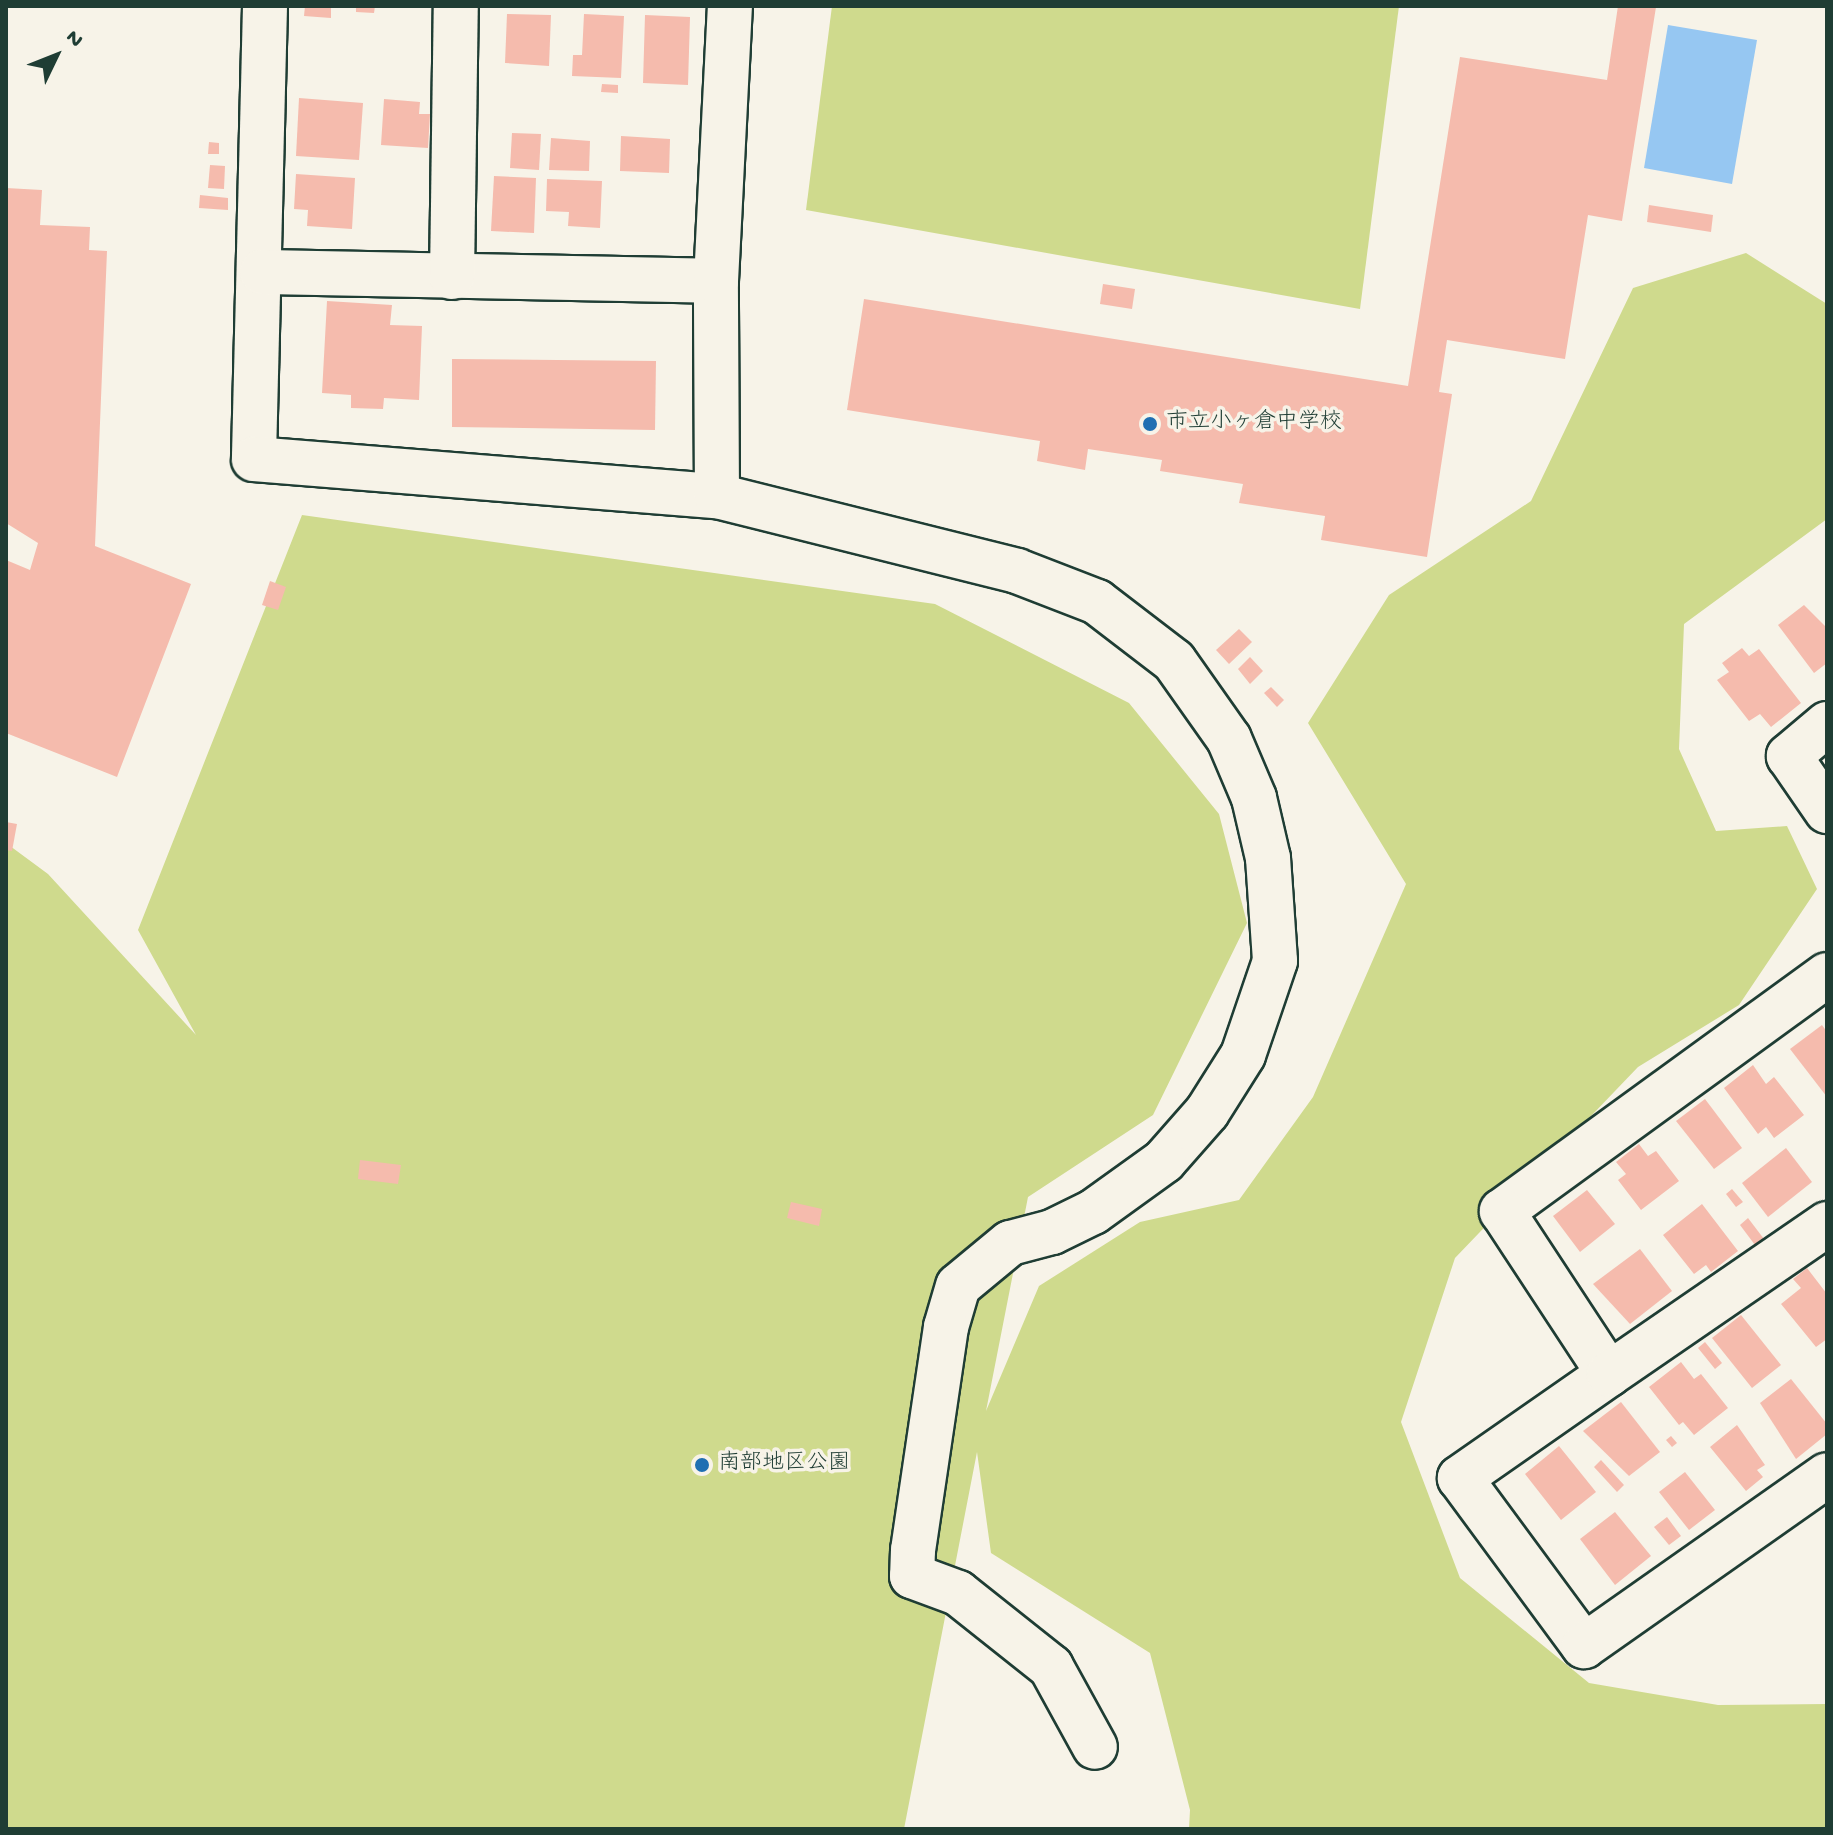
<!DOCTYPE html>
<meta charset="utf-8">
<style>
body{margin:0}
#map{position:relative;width:1833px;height:1835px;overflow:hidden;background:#f7f3e8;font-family:"Gochi Hand","Klee One",sans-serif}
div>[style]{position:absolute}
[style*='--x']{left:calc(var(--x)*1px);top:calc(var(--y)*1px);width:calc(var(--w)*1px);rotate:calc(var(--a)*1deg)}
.green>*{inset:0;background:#cfda8d}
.water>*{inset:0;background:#96c7f2}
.building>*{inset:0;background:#f5bbad}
.roads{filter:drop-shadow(2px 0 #1f3d34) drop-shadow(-2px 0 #1f3d34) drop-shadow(0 2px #1f3d34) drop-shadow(0 -2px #1f3d34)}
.street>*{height:44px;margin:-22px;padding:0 22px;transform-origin:22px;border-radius:22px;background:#f7f3e8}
.dots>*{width:22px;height:22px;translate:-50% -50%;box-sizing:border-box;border:4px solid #f7f3e8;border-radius:50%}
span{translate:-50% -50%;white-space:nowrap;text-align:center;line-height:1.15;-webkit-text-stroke:7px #f7f3e8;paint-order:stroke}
.poi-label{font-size:22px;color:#1f3d34}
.left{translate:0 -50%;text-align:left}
.frame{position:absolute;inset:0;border:8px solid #1f3d34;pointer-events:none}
.north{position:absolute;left:16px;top:16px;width:80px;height:80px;-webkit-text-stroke:6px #f7f3e8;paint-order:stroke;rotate:47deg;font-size:22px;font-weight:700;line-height:32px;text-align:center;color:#1f3d34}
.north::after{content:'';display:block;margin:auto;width:28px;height:36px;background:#1f3d34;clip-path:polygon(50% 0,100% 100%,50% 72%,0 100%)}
</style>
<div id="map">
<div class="green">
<div style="clip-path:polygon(832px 6px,1399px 6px,1360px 309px,806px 210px)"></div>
<div style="clip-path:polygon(1746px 253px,1827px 304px,1827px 519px,1684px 624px,1679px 749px,1716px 831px,1787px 826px,1817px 889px,1739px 1005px,1638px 1067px,1455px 1258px,1401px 1422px,1460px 1578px,1589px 1683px,1718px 1705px,1827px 1704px,1827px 1829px,1189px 1829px,1190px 1810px,1150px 1653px,991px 1553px,977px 1452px,904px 1829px,6px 1829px,6px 843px,48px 874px,196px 1035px,138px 930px,302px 515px,935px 604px,1129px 703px,1219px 814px,1247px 923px,1153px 1115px,1028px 1197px,986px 1411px,1039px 1286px,1140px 1222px,1239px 1200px,1313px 1097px,1406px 884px,1308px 723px,1389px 595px,1531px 501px,1633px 288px)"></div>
</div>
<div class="water">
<div style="clip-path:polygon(1668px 25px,1757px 40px,1732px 184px,1644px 168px)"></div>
</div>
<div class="building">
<div style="clip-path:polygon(305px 6px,331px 6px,331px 18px,304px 16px)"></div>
<div style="clip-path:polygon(356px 6px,375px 6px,374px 13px,356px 12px)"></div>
<div style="clip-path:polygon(1618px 6px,1656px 7px,1622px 221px,1588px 215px,1565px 359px,1447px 340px,1439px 392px,1452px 394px,1427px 557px,1321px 540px,1325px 516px,1239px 503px,1243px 484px,1160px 471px,1162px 460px,1088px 449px,1085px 470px,1037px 461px,1040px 441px,847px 410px,864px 299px,1408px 386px,1460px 57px,1607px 80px)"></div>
<div style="clip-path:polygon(507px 14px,551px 15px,549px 66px,505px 63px)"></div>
<div style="clip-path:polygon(584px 14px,624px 16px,621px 78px,572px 76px,573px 55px,582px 55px)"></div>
<div style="clip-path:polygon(645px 15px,690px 17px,688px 85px,643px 83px)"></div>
<div style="clip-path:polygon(602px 84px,618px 85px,618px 93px,601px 92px)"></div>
<div style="clip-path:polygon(299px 98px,363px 103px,359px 160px,296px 156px)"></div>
<div style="clip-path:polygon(384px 99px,420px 102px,419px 114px,430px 114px,428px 148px,381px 145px)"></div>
<div style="clip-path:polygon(512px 133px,541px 134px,539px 170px,510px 168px)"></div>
<div style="clip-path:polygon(621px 136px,670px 139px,669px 173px,620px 171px)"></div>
<div style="clip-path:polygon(551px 138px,590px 141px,589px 171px,549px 170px)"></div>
<div style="clip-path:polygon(209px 142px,219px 143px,219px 154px,208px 154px)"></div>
<div style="clip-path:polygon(210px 165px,225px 166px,224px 189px,208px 188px)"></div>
<div style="clip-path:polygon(296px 174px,355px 178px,352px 229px,307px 226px,308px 210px,294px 209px)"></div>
<div style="clip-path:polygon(494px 176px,536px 178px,534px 233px,491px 231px)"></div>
<div style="clip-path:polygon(547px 179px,602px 181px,600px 228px,568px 226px,569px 212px,546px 211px)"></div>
<div style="clip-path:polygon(6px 188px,42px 190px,40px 225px,90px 227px,89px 250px,107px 251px,95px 546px,191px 584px,117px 777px,6px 733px,6px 560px,30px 570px,38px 543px,6px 523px)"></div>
<div style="clip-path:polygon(200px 195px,228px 198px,228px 210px,199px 208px)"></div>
<div style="clip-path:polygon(1649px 205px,1713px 215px,1711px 232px,1647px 222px)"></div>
<div style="clip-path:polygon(1103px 284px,1135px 289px,1132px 309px,1100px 304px)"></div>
<div style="clip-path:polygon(327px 301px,392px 305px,390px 325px,422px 326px,419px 400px,384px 398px,383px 409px,351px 408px,351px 395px,322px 393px)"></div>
<div style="clip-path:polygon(452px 359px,656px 361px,655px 430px,452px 427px)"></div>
<div style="clip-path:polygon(270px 581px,286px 587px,278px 610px,262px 605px)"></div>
<div style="clip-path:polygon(1804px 605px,1827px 628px,1827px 663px,1814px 673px,1778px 625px)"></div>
<div style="clip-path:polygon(1239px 629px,1252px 642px,1229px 664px,1216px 650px)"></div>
<div style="clip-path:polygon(1742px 648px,1749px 656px,1759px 649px,1801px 703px,1771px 727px,1760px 714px,1749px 721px,1717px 680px,1729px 672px,1722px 663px)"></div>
<div style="clip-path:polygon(1250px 657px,1263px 671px,1250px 684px,1238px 669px)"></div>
<div style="clip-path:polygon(1271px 687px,1284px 700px,1277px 707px,1264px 693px)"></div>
<div style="clip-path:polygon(6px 822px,17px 824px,12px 851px,6px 850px)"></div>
<div style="clip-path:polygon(1822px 1025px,1827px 1032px,1827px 1097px,1790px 1049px)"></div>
<div style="clip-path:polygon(1753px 1065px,1766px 1084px,1774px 1077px,1804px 1115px,1774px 1138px,1766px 1127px,1758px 1134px,1724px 1088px)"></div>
<div style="clip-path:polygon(1705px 1099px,1742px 1148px,1714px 1169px,1676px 1121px)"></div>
<div style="clip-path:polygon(1639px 1144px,1648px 1156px,1656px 1151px,1679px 1181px,1641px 1210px,1618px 1180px,1626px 1174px,1616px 1162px)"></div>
<div style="clip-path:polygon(1786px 1148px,1812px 1182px,1768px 1217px,1742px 1183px)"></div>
<div style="clip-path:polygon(360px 1160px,401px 1165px,398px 1184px,358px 1179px)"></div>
<div style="clip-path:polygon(1732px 1189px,1743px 1202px,1736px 1207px,1726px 1194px)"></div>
<div style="clip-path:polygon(1587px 1190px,1615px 1224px,1580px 1252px,1553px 1216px)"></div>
<div style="clip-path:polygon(791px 1202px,822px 1209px,819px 1226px,787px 1218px)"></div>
<div style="clip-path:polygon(1702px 1204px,1738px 1251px,1711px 1272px,1706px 1265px,1694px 1274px,1663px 1235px)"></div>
<div style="clip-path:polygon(1748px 1218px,1764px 1239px,1755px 1245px,1740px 1225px)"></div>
<div style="clip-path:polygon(1640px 1249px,1672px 1291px,1630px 1324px,1593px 1284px)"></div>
<div style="clip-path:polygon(1807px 1268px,1827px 1294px,1827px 1339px,1816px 1347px,1781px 1304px,1801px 1288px,1793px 1279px)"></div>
<div style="clip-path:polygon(1741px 1315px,1781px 1365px,1752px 1388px,1712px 1338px)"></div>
<div style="clip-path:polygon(1705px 1342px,1722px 1363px,1715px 1369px,1698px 1348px)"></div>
<div style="clip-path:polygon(1681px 1362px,1694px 1379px,1701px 1374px,1728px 1408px,1694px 1435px,1683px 1422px,1679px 1425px,1649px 1387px)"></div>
<div style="clip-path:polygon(1791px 1379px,1827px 1424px,1827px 1434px,1796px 1459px,1760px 1403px)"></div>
<div style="clip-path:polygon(1621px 1402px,1660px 1452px,1629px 1476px,1583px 1431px)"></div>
<div style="clip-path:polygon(1737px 1425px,1765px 1465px,1757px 1470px,1763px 1477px,1746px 1491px,1710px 1447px)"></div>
<div style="clip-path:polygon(1671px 1436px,1677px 1443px,1672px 1447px,1666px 1440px)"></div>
<div style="clip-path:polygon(1559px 1446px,1596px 1492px,1561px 1520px,1525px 1474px)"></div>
<div style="clip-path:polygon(1601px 1460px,1624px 1485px,1617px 1492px,1594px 1467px)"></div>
<div style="clip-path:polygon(1685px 1472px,1715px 1510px,1689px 1530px,1659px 1492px)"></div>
<div style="clip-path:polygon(1615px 1512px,1651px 1556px,1615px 1585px,1580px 1539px)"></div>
<div style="clip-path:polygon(1667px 1517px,1681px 1536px,1669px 1545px,1654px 1527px)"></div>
</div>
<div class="roads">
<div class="street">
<div style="--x:265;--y:6;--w:453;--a:91.4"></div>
<div style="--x:254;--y:459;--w:464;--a:4.6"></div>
<div style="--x:717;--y:496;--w:309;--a:14"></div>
<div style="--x:1017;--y:571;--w:86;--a:21.2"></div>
<div style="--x:1097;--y:602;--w:97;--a:37.5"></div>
<div style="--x:1174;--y:661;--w:95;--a:54.8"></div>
<div style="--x:1229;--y:739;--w:64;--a:67"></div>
<div style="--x:1254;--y:798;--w:62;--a:76.9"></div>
<div style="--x:1268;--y:858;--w:103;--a:86.1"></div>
<div style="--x:1275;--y:961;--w:99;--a:108.8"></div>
<div style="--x:1243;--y:1055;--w:67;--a:122.3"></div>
<div style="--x:1207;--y:1112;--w:65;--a:131.3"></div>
<div style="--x:1164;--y:1161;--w:87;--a:144.3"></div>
<div style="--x:1093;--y:1212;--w:46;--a:154"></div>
<div style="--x:1052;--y:1232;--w:43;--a:165.3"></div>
<div style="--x:1010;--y:1243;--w:67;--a:140.4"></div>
<div style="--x:958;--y:1286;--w:43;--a:106.3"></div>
<div style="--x:946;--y:1327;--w:225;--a:98.4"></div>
<div style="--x:913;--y:1550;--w:26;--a:92"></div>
<div style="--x:912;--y:1576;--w:49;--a:20.3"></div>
<div style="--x:958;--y:1593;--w:119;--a:38.5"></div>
<div style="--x:1051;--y:1667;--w:91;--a:61.2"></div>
<div style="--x:262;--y:272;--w:454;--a:1.1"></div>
<div style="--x:452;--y:277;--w:271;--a:-89.2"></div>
<div style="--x:717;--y:496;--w:215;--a:-90.3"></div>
<div style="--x:716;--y:281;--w:275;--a:-87.1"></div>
<div style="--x:1827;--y:724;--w:50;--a:139.9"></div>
<div style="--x:1789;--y:756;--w:67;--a:55.4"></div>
<div style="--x:1827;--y:975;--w:402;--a:144"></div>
<div style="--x:1502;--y:1211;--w:195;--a:56.7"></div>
<div style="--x:1609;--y:1374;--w:182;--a:145.1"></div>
<div style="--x:1460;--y:1478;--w:209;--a:53.6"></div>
<div style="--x:1584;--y:1646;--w:297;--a:-35.1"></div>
<div style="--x:1609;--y:1374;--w:265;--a:-34.5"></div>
</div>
</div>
<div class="dots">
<div style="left:1150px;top:424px;background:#1f6fb2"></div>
<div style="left:702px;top:1465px;background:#1f6fb2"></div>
</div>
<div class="poi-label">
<span class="left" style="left:1166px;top:424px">市立小ヶ倉中学校</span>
<span class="left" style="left:718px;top:1465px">南部地区公園</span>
</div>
<div class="frame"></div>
<div class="north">N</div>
</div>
